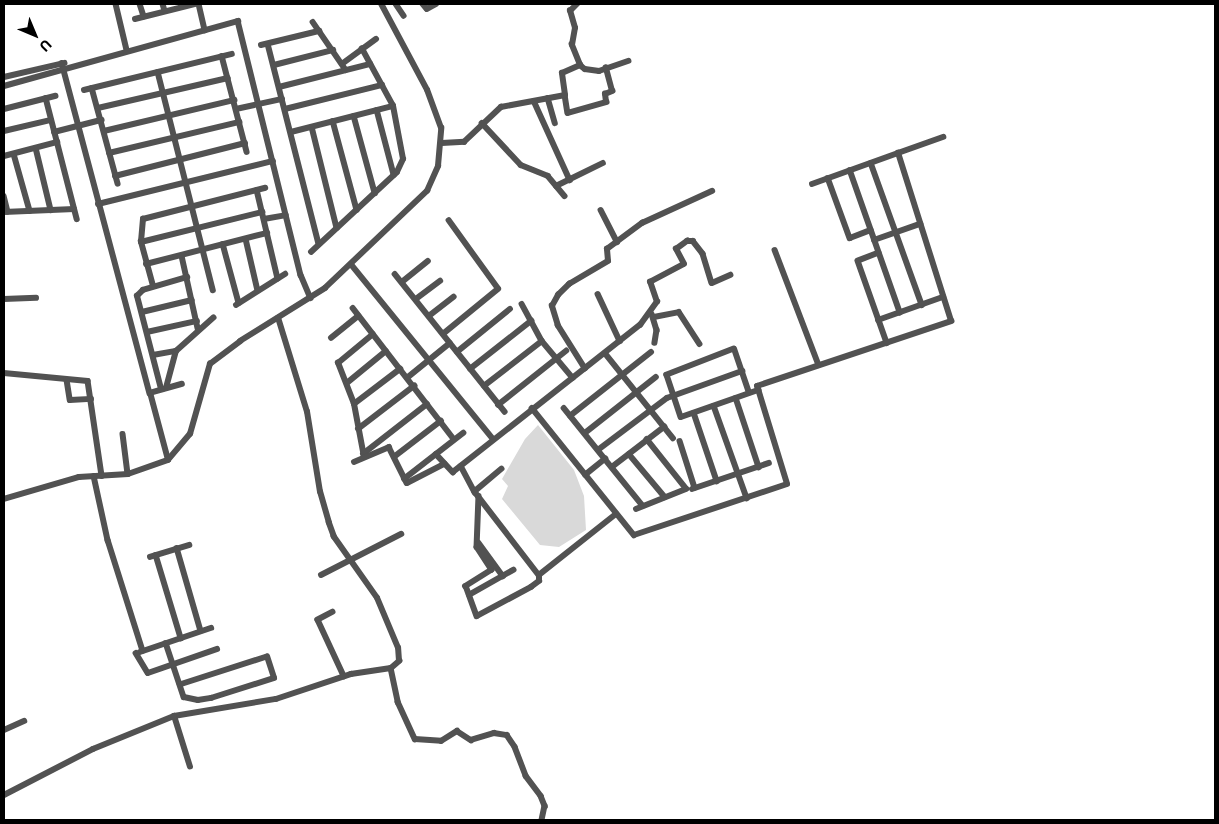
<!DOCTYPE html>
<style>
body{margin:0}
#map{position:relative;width:1219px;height:824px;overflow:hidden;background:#fff;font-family:"Open Sans",sans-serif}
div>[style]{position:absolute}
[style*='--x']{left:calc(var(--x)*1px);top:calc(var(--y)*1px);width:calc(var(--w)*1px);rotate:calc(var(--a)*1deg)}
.green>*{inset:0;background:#d9d9d9}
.street>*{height:5.5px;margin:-2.75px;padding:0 2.75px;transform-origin:2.75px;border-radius:2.75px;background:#525252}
span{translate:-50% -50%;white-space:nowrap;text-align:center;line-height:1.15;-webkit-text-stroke:4.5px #fff;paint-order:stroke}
.frame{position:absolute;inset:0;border:5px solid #000;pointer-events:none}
.north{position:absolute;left:10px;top:10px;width:50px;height:50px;-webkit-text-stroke:4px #fff;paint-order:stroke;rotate:135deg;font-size:14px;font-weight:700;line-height:20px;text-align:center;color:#000}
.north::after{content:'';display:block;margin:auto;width:18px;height:22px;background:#000;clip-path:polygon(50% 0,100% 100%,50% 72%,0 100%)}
</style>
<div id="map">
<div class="green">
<div style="clip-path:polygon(538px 425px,574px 470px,584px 496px,586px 530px,559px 547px,540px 545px,502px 499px,508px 486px,502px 479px,525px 439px)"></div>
</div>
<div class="street">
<div style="--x:116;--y:4;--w:47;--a:76.6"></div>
<div style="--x:140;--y:4;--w:13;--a:72"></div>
<div style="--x:163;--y:4;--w:7;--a:74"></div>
<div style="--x:199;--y:4;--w:27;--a:77"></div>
<div style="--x:396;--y:4;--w:14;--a:56"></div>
<div style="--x:423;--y:4;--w:6;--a:51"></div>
<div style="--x:427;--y:9;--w:10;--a:-29"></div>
<div style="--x:135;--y:19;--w:62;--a:-14"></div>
<div style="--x:313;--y:22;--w:58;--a:55.5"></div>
<div style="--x:268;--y:44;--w:206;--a:75.7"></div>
<div style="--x:261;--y:45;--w:60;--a:-13.6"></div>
<div style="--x:222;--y:56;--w:99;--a:75.4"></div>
<div style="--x:62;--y:63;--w:342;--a:75.1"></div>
<div style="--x:342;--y:64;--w:42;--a:-36.3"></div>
<div style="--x:274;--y:65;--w:61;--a:-14.3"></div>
<div style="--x:580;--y:65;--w:6;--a:39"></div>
<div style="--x:585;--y:69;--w:14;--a:8"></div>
<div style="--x:599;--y:71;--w:31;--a:-19"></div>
<div style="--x:158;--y:72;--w:225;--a:75.8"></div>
<div style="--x:4;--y:77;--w:62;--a:-13.1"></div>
<div style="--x:4;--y:86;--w:243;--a:-15.5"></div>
<div style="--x:238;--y:21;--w:262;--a:76.1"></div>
<div style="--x:301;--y:275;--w:25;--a:67"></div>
<div style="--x:279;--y:87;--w:94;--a:-14.2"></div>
<div style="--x:92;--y:88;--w:99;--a:74.8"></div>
<div style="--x:84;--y:90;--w:152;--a:-13.7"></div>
<div style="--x:565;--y:95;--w:18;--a:81"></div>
<div style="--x:568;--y:113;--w:40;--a:-16"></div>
<div style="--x:606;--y:102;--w:8;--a:-97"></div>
<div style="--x:605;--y:94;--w:8;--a:-23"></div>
<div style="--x:612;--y:91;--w:24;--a:-105"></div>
<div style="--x:46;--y:98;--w:125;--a:75.6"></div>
<div style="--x:548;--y:98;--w:26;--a:74"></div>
<div style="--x:534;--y:101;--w:87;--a:65.5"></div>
<div style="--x:98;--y:108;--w:133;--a:-13"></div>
<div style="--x:4;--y:109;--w:53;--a:-14.3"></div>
<div style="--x:236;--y:109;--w:47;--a:-12.3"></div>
<div style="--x:285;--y:109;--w:100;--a:-13.9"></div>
<div style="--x:377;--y:110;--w:67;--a:75.3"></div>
<div style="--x:354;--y:116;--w:80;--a:74.7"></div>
<div style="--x:333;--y:121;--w:92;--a:74.9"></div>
<div style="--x:482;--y:123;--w:57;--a:47.1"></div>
<div style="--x:521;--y:165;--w:29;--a:22"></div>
<div style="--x:548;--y:176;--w:26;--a:50"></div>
<div style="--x:312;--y:127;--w:104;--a:76.1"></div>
<div style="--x:4;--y:131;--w:48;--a:-13.2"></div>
<div style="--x:104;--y:131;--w:134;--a:-13.4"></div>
<div style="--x:54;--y:132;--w:49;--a:-14.3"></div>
<div style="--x:291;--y:132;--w:105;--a:-14.3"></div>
<div style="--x:442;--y:143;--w:22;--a:-3"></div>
<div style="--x:464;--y:142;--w:51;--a:-43.4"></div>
<div style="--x:501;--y:107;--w:65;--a:-10.6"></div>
<div style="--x:565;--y:95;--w:22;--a:-98"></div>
<div style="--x:562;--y:73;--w:20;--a:-24"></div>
<div style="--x:580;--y:65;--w:22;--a:-112"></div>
<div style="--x:572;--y:45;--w:17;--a:-80"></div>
<div style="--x:575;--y:28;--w:18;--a:-106"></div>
<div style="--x:570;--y:11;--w:10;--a:-45"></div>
<div style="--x:36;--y:148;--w:64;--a:76.4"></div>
<div style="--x:109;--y:153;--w:134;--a:-13.4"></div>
<div style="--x:14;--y:154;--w:59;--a:74.3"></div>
<div style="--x:4;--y:156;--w:55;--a:-14.8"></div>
<div style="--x:871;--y:163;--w:151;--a:70.2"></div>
<div style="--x:850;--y:170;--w:151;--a:70.6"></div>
<div style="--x:115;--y:176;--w:134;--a:-14.2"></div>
<div style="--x:828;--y:178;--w:64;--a:69.9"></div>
<div style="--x:850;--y:238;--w:22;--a:-21"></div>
<div style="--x:812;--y:184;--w:91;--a:-19.8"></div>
<div style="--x:556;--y:186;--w:52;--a:-26.1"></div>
<div style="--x:257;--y:190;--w:91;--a:76.7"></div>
<div style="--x:4;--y:196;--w:16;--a:76"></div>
<div style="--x:98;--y:204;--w:180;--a:-13.8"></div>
<div style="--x:601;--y:210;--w:36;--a:63"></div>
<div style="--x:4;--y:212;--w:70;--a:-2.5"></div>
<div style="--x:264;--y:219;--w:22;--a:-10"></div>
<div style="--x:246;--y:239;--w:53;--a:77"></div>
<div style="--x:874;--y:240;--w:49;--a:-19.2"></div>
<div style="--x:141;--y:242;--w:125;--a:-13.9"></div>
<div style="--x:223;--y:244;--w:61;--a:74.8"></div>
<div style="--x:775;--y:250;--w:123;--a:69.1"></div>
<div style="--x:311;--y:252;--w:117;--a:-42.9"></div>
<div style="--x:397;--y:172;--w:14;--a:-65"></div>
<div style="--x:403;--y:159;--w:54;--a:-100.7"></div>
<div style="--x:393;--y:106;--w:65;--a:-118.5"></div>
<div style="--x:879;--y:253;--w:22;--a:159"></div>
<div style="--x:858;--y:261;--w:87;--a:70.5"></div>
<div style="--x:182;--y:256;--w:74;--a:77.5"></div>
<div style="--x:146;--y:264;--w:125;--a:-14.4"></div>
<div style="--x:351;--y:264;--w:225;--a:50.9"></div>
<div style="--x:395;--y:274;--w:176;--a:51.4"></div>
<div style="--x:402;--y:282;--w:33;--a:-39"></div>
<div style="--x:153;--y:286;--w:46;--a:-105.3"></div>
<div style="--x:141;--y:242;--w:23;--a:-85"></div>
<div style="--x:143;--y:219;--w:126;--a:-14.3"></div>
<div style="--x:598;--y:294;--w:52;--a:64.9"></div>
<div style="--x:4;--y:299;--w:32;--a:-2"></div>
<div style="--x:416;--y:299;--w:30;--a:-37"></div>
<div style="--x:522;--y:304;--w:42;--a:61.6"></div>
<div style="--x:542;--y:341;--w:48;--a:50"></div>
<div style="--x:236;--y:305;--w:58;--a:-32.3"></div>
<div style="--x:353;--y:308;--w:165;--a:52.4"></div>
<div style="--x:142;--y:312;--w:51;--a:-13.5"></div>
<div style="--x:652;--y:314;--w:17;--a:73"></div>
<div style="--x:657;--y:330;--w:13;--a:99"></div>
<div style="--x:429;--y:316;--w:31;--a:-38"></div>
<div style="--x:654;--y:317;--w:25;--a:-11"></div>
<div style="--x:679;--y:312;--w:38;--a:57"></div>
<div style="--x:878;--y:320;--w:69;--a:-19.5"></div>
<div style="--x:147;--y:332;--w:51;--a:-12.4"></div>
<div style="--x:443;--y:334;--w:71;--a:-39.3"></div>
<div style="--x:498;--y:289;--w:84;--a:-125.8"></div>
<div style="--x:331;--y:338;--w:35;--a:-39"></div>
<div style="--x:457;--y:352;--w:68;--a:-39.1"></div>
<div style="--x:605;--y:353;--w:109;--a:51.3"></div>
<div style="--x:153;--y:355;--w:23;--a:-10"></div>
<div style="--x:470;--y:369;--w:78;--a:-38.2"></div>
<div style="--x:585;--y:369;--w:51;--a:-122.1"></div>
<div style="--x:558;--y:326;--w:21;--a:-107"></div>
<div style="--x:552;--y:306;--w:13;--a:-61"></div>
<div style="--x:558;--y:295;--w:16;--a:-45"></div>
<div style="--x:569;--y:284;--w:45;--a:-30.5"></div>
<div style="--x:608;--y:261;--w:12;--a:-95"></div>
<div style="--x:607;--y:249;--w:44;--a:-36.6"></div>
<div style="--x:642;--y:223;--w:77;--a:-24.6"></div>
<div style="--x:4;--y:373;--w:84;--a:5.4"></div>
<div style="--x:88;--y:381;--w:96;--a:81.6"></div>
<div style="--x:407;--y:378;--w:55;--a:-39.1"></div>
<div style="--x:67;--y:380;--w:20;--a:81"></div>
<div style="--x:70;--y:400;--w:21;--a:-3"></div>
<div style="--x:347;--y:383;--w:50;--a:-39.4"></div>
<div style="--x:484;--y:386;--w:73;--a:-37.8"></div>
<div style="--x:166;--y:388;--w:38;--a:-75"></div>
<div style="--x:176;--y:351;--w:50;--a:-41.7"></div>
<div style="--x:161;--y:389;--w:96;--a:-104.5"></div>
<div style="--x:137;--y:296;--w:8;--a:-45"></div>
<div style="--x:143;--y:290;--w:46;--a:-16.5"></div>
<div style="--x:749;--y:393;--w:46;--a:-108.8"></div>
<div style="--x:734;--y:349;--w:72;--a:158.8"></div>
<div style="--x:667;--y:375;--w:44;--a:71.6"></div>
<div style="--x:681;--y:417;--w:82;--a:-19.3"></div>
<div style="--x:736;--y:398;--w:73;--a:71.6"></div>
<div style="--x:354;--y:404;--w:58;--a:-37.3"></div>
<div style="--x:498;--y:405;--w:87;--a:-38.5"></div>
<div style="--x:714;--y:406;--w:98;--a:70.3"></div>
<div style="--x:532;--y:408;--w:163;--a:51.2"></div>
<div style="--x:634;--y:535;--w:161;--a:-18.4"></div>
<div style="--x:787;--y:484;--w:102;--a:-107"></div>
<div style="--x:757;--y:386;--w:205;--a:-18.5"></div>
<div style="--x:951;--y:321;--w:176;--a:-107.5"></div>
<div style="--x:898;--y:153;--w:48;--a:-19.6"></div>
<div style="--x:564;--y:408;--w:65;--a:51.2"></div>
<div style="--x:694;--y:413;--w:72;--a:71.3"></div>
<div style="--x:570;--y:416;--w:103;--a:-38.3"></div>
<div style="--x:358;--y:429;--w:71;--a:-37.5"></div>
<div style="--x:585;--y:433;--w:90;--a:-38.3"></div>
<div style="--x:123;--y:434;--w:40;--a:82.9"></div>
<div style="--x:680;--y:441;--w:49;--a:72.3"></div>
<div style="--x:598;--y:450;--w:86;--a:-37"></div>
<div style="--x:667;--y:398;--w:80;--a:-19.8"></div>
<div style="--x:363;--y:454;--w:81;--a:-38"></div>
<div style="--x:436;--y:454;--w:25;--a:47"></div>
<div style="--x:453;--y:472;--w:238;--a:-38.2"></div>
<div style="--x:640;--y:325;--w:29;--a:-54"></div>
<div style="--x:657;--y:302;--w:21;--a:-109"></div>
<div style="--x:650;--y:282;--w:38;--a:-28"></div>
<div style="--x:684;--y:264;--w:17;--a:-118"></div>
<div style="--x:676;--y:249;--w:14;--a:-36"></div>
<div style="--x:687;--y:241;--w:6;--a:0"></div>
<div style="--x:693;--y:241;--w:16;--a:52"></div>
<div style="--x:703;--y:254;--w:30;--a:73"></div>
<div style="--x:712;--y:283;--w:20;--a:-24"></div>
<div style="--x:629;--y:454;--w:56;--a:50.1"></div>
<div style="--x:364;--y:457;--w:54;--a:-100.7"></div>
<div style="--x:354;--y:404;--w:44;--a:-111.3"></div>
<div style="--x:338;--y:363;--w:45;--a:-39.6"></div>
<div style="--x:394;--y:457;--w:59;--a:-37.5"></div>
<div style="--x:168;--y:460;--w:69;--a:-105"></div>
<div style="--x:150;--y:393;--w:33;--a:-16"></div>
<div style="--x:354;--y:462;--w:38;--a:-23"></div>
<div style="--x:389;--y:447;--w:40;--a:63.4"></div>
<div style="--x:407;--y:483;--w:42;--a:-27.2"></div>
<div style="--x:461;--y:466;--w:30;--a:62"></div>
<div style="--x:612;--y:467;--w:66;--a:-37.6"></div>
<div style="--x:502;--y:469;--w:35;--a:140"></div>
<div style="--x:475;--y:492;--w:105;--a:52.4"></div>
<div style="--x:585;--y:475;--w:26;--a:-39"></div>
<div style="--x:605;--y:459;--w:60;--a:51"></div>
<div style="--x:94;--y:476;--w:66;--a:77.7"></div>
<div style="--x:108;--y:540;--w:116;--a:72.5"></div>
<div style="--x:404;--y:479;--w:75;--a:-37.9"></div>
<div style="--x:692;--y:489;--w:81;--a:-18.7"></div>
<div style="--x:479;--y:496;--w:51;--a:92.2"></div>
<div style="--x:477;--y:547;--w:27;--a:57"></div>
<div style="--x:492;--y:570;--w:31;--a:148"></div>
<div style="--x:466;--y:586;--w:32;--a:70"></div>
<div style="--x:477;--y:616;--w:61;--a:-28.2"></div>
<div style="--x:531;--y:587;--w:10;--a:-37"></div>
<div style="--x:539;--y:581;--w:6;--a:-90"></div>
<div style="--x:539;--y:575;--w:98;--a:-38.4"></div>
<div style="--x:4;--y:499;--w:78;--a:-16.3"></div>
<div style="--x:79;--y:477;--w:49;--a:-3.5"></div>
<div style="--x:128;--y:474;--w:42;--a:-19.3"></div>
<div style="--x:168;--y:460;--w:34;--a:-50"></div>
<div style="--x:190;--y:434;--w:73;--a:-74.1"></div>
<div style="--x:210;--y:364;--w:38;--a:-37"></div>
<div style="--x:240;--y:341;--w:100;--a:-31.9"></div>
<div style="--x:325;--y:288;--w:141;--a:-43.6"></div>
<div style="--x:427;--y:191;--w:27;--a:-66"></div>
<div style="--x:438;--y:166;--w:38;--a:-85"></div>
<div style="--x:441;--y:128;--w:40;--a:-110.2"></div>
<div style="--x:427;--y:90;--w:98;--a:-118.1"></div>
<div style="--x:636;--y:509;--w:54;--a:-21.8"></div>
<div style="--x:686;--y:489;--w:63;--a:-128.5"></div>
<div style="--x:479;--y:543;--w:41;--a:54"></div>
<div style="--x:177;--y:548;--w:86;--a:73.9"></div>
<div style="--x:156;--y:555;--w:87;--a:73.2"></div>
<div style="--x:150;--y:557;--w:41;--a:-17.1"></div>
<div style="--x:321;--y:575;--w:90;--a:-27.1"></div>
<div style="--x:469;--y:595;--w:51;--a:-29.6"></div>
<div style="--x:333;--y:612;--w:17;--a:152"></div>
<div style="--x:318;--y:620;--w:62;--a:65.1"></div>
<div style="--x:166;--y:643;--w:57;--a:71.6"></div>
<div style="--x:184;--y:697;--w:14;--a:12"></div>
<div style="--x:198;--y:700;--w:13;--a:-9"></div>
<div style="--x:211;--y:698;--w:66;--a:-17.6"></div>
<div style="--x:274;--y:678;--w:22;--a:-108"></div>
<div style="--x:267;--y:657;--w:91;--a:162.2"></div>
<div style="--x:140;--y:652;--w:75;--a:-18.7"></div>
<div style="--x:136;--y:653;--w:23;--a:59"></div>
<div style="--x:148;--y:673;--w:73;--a:-19.2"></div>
<div style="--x:391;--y:668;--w:35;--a:78"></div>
<div style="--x:398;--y:702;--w:41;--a:65.3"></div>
<div style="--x:415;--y:739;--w:26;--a:4"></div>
<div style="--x:441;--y:741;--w:19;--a:-32"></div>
<div style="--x:457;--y:731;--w:17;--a:33"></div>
<div style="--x:471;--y:740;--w:24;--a:-17"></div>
<div style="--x:494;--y:733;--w:13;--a:9"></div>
<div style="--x:507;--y:735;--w:14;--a:56"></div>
<div style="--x:515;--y:747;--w:31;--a:69"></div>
<div style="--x:526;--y:776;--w:25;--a:53"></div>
<div style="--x:541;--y:796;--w:11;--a:68"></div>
<div style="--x:545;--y:806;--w:14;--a:102"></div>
<div style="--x:4;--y:730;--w:22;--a:-24"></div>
<div style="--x:190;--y:767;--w:53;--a:-107.4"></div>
<div style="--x:174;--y:716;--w:103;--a:-9.5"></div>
<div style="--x:276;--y:699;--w:79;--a:-18.4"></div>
<div style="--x:351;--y:674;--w:40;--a:-8.5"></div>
<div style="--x:391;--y:668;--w:11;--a:-41"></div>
<div style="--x:399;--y:661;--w:13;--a:-94"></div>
<div style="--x:398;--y:648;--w:54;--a:-112.8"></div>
<div style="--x:377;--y:598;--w:75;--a:-125.2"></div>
<div style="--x:334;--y:537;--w:15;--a:-110"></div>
<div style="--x:329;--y:523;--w:32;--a:-106"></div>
<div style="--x:320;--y:492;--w:81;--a:-99.2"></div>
<div style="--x:307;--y:412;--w:98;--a:-107.1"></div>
<div style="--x:4;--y:795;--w:100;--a:-27.3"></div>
<div style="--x:93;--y:749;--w:87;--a:-22.2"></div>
</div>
<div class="frame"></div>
<div class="north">U</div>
</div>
